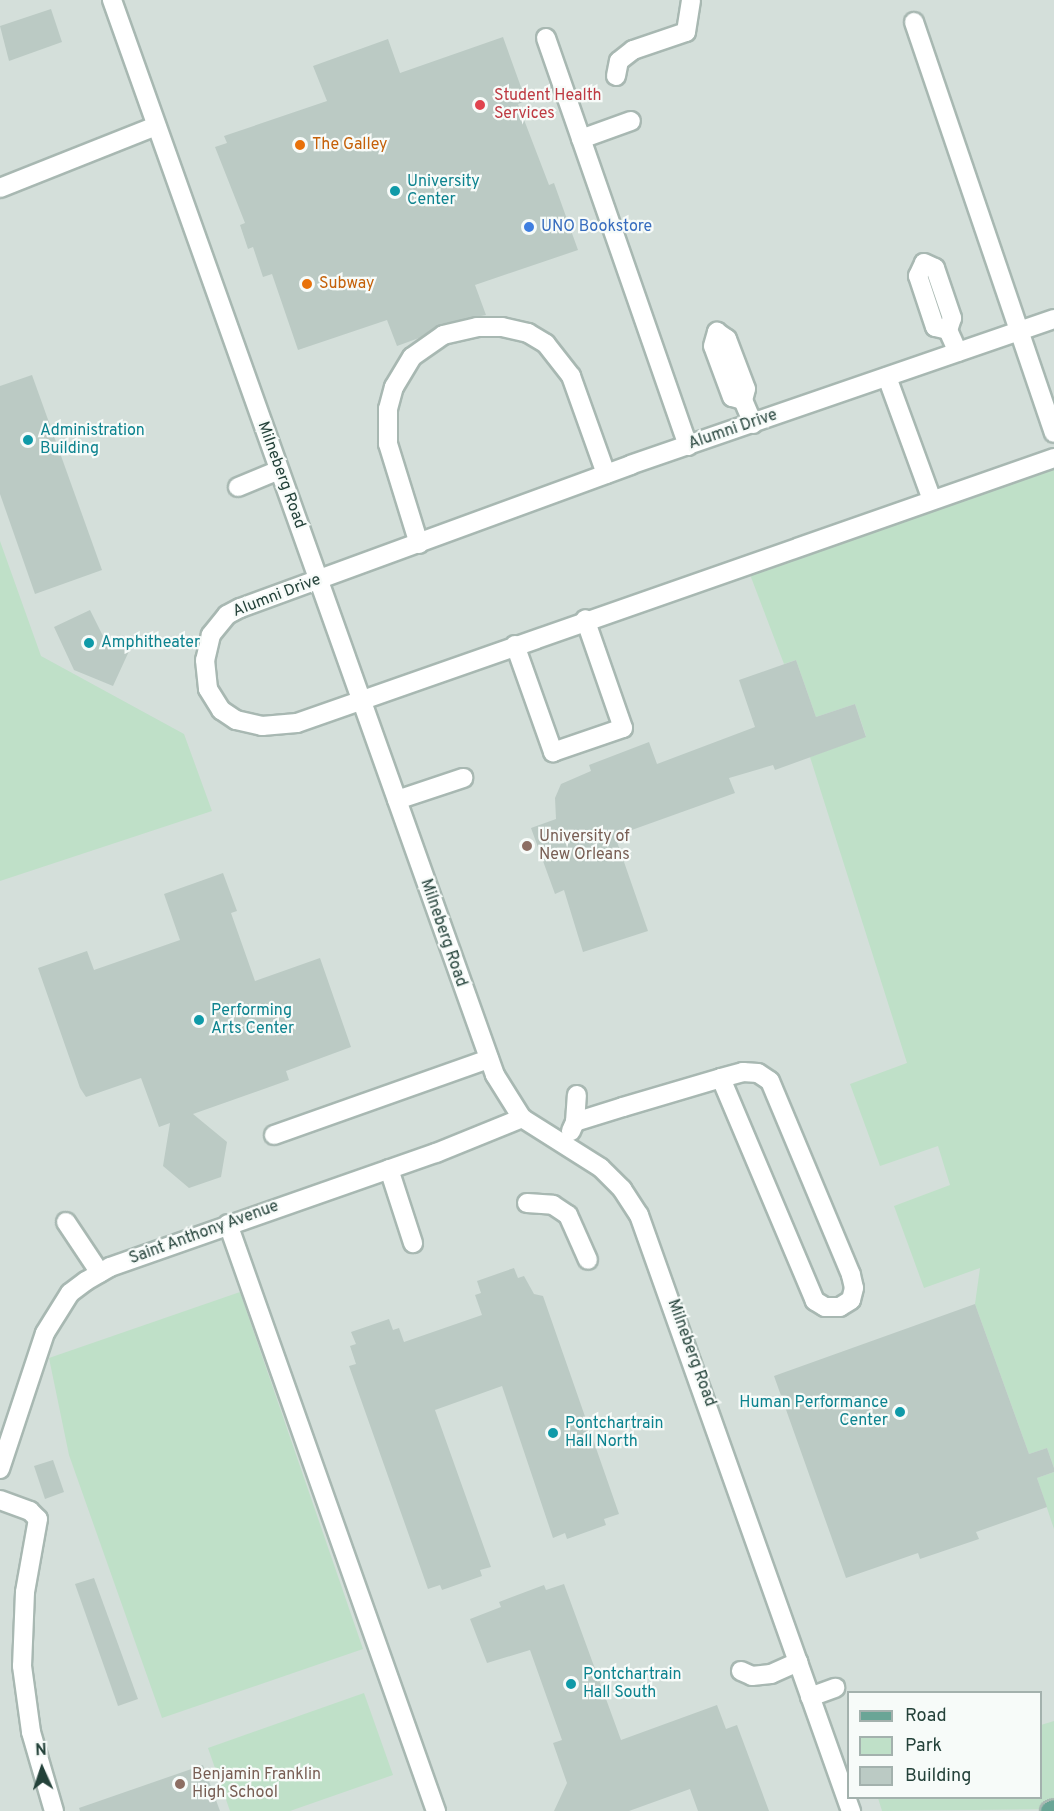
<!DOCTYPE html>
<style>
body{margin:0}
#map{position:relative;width:1054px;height:1811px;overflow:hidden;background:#e6efeb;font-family:Overpass,sans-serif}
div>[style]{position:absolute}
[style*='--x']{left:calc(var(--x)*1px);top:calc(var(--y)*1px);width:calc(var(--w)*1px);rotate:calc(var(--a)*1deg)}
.built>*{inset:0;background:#d4dfda}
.green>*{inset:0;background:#bfe0c8}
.building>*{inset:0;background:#bbcac4}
.roads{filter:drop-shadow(2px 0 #a8b8b2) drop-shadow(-2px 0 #a8b8b2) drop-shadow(0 2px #a8b8b2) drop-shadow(0 -2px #a8b8b2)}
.minor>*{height:18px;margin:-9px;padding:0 9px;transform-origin:9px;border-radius:9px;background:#fff}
.major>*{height:18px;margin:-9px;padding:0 9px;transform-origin:9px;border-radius:9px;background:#6aa596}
.dots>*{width:16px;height:16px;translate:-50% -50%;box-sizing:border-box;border:3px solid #f7fbf9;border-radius:50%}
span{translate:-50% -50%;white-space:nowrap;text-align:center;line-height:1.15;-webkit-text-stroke:4.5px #f7fbf9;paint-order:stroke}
.health-label{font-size:16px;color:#be3a42}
.left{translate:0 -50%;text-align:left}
.food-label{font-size:16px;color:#c56008}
.culture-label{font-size:16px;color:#0d838f}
.right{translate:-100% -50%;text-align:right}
.shop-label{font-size:16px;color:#366cbe}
.street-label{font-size:16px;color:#24423a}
.education-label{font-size:16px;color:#785e54}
.legend{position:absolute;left:847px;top:1691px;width:195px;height:108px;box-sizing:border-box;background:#f7fbf9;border:2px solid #a3b1ad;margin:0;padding:8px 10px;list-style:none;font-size:18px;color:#24423a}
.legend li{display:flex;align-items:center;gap:12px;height:30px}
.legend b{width:30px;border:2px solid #a3b1ad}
.north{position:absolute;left:12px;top:1739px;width:60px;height:60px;-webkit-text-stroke:4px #f7fbf9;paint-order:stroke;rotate:357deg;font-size:16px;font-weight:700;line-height:24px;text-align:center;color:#24423a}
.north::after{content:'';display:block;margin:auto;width:21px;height:27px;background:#24423a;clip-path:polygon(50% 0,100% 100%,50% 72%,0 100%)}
</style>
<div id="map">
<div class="built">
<div style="clip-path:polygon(evenodd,0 0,1054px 0,1054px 1811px,0 1811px,0 0,848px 1692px,1040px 1692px,1040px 1798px,848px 1798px,848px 1692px)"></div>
</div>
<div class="green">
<div style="clip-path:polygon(1054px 458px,1054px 1468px,1047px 1448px,1029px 1454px,975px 1304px,980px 1268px,924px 1288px,894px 1206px,950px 1185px,938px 1146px,880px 1166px,850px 1084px,907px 1063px,810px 757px,866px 736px,855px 704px,816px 717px,796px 660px,784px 664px,746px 564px)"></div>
<div style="clip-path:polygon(0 541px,41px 656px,184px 734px,212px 811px,0 881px)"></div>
<div style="clip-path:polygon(240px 1292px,363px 1649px,162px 1718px,69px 1455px,49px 1358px)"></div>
<div style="clip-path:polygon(1054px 1472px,1054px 1529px,1037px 1478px)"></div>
<div style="clip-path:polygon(364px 1693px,393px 1775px,290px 1811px,230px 1811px,208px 1748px)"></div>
<div style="clip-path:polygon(1054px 1721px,1054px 1809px,882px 1811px,878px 1798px,1040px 1798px,1041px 1725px)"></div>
</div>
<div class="building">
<div style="clip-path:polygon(51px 9px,62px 42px,9px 61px,0 26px)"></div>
<div style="clip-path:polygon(503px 37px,526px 101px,518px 104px,549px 185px,554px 183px,578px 250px,475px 285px,486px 315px,440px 324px,419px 338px,397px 346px,387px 320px,298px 350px,272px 274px,263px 277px,253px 247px,248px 249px,240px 225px,245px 223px,215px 147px,227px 143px,224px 136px,327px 101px,313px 66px,388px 39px,400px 73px)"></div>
<div style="clip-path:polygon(32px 375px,102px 570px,35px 594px,0 494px,0 386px)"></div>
<div style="clip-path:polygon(90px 610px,103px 636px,130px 649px,113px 686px,74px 670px,54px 627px)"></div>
<div style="clip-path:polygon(796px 660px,816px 717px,855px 704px,866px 737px,775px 770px,773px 765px,729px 778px,735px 793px,615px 836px,648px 931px,583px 952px,564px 890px,555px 894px,531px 828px,556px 819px,555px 798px,561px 784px,591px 771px,589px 765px,649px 742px,657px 764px,755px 727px,739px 680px)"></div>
<div style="clip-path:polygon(223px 873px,237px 911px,231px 913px,255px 981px,320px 958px,351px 1047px,286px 1071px,289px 1080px,193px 1114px,227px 1142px,221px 1177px,189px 1188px,163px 1166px,170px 1123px,159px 1127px,141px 1078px,86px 1097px,80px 1088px,38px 968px,87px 951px,94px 970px,180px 940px,164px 894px)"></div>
<div style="clip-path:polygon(514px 1268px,518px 1278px,524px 1276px,534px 1294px,543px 1296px,619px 1514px,604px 1519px,606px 1525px,567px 1539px,565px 1533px,553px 1538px,502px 1386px,435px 1410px,491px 1567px,480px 1570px,482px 1576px,442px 1590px,440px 1585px,428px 1589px,349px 1366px,356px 1364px,350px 1346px,356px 1344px,351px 1332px,389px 1319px,393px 1330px,399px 1328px,404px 1342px,482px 1315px,475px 1295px,481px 1293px,477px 1281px)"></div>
<div style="clip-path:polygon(975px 1304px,1029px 1454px,1047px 1448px,1054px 1468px,1054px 1472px,1037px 1478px,1047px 1507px,976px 1532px,979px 1539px,920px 1559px,918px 1553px,846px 1578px,774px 1376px)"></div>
<div style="clip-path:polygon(53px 1460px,64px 1492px,45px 1499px,34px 1466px)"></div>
<div style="clip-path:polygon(94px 1578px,138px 1699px,118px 1706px,75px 1584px)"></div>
<div style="clip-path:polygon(564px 1584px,621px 1740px,717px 1705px,726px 1729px,737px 1725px,769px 1811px,698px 1811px,690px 1789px,629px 1811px,554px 1811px,567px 1783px,553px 1743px,562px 1740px,530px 1650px,487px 1663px,470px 1619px,501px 1607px,499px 1602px,544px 1585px,546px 1590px)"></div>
<div style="clip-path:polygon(203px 1765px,220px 1811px,80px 1811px,79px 1808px)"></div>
</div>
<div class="roads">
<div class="minor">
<div style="--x:112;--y:0;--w:1141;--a:70.39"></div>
<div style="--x:495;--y:1075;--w:51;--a:57.9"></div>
<div style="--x:522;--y:1118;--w:93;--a:32.3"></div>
<div style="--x:601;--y:1168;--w:30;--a:45"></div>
<div style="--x:622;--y:1189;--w:31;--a:57"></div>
<div style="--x:639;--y:1215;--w:633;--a:70.42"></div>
<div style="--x:914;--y:22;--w:434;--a:71.2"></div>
<div style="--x:546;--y:38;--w:432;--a:70.8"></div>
<div style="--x:616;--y:76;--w:15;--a:-79"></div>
<div style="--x:619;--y:61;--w:18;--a:-38"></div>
<div style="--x:633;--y:50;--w:56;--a:-18.8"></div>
<div style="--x:686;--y:32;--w:32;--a:-81"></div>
<div style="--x:581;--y:139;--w:53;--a:-19.8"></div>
<div style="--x:0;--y:188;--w:168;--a:-21.7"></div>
<div style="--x:1054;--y:319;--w:447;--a:161"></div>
<div style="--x:631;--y:465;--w:416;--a:159.9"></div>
<div style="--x:240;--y:608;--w:15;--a:152"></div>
<div style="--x:227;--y:615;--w:26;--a:129"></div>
<div style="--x:211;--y:635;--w:26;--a:103"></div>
<div style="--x:205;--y:660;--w:29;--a:84"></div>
<div style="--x:208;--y:689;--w:25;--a:58"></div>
<div style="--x:221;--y:710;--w:18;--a:34"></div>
<div style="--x:236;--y:720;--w:27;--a:13"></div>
<div style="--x:262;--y:726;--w:35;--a:-5"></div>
<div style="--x:297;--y:723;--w:802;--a:-19.29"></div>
<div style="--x:948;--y:330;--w:13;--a:-167"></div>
<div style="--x:935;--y:327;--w:54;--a:-108.4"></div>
<div style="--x:918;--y:276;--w:14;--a:-65"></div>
<div style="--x:924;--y:263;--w:12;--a:24"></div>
<div style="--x:935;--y:268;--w:53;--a:71.2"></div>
<div style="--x:952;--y:318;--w:13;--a:108"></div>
<div style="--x:948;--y:330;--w:24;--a:66"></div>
<div style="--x:887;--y:377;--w:131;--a:69.9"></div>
<div style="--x:743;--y:400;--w:11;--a:-165"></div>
<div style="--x:732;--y:397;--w:54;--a:-110.4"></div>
<div style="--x:713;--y:346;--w:15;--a:-74"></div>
<div style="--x:717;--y:332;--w:12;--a:35"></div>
<div style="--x:727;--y:339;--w:53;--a:69.2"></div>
<div style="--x:746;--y:389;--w:11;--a:105"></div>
<div style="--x:743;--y:400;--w:26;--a:67"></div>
<div style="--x:238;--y:487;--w:44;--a:-22.5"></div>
<div style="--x:419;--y:544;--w:105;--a:-107.2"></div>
<div style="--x:388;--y:444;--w:35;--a:-90"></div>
<div style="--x:388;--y:409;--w:23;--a:-75"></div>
<div style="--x:394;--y:387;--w:35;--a:-59"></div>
<div style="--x:412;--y:357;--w:38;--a:-35"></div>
<div style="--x:443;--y:335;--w:35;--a:-13"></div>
<div style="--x:477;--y:327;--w:25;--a:0"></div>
<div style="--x:502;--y:327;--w:27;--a:13"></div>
<div style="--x:528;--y:333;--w:21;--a:31"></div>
<div style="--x:546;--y:344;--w:41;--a:52"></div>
<div style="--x:571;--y:376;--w:104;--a:70.3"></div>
<div style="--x:515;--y:645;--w:114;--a:70.4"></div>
<div style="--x:553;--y:752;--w:74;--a:-18.9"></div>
<div style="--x:623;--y:728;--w:115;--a:-109.2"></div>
<div style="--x:397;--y:800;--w:70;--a:-18.4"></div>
<div style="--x:575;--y:1122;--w:50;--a:-17.4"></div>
<div style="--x:623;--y:1107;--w:102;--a:-16.5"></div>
<div style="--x:721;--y:1078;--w:23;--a:-15"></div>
<div style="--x:743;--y:1072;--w:15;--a:4"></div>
<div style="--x:758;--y:1073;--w:14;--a:34"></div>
<div style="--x:770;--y:1081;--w:210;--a:67.3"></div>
<div style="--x:851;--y:1275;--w:13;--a:77"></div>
<div style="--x:854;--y:1288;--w:12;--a:104"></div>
<div style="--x:851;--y:1300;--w:13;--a:148"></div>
<div style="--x:840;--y:1307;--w:15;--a:180"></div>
<div style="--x:825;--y:1307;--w:12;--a:-149"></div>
<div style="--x:815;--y:1301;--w:242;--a:-112.9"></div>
<div style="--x:571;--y:1131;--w:10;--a:-66"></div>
<div style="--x:575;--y:1122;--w:27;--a:-86"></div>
<div style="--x:274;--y:1135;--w:228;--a:-19.5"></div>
<div style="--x:389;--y:1169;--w:78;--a:72"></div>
<div style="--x:527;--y:1203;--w:26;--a:4"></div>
<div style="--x:553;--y:1205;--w:18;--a:34"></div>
<div style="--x:568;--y:1215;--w:49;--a:66"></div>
<div style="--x:66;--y:1222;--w:61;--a:56.3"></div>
<div style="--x:228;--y:1224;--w:623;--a:70.49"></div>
<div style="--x:0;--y:1469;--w:143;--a:-71.7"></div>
<div style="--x:45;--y:1333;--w:47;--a:-58"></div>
<div style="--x:70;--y:1293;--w:20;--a:-37"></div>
<div style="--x:86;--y:1281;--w:28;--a:-30"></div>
<div style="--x:110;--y:1267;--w:345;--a:-19.3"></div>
<div style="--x:436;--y:1153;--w:93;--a:-22.1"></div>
<div style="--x:0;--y:1500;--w:32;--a:20"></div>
<div style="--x:30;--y:1511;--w:11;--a:45"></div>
<div style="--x:38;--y:1519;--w:74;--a:100.1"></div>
<div style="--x:25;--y:1592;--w:74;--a:92.3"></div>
<div style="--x:22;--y:1666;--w:67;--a:82.2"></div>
<div style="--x:31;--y:1732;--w:82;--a:73.8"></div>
<div style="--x:741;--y:1671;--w:12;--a:24"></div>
<div style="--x:752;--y:1676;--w:19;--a:-6"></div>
<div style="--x:771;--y:1674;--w:30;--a:-24"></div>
<div style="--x:810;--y:1697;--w:27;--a:-20"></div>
</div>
<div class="major">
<div style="--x:1050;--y:1811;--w:4;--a:-27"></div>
</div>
</div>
<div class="dots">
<div style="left:480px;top:105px;background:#e0444e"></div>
<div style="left:300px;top:145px;background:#e8710a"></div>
<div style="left:395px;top:191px;background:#0f9aa8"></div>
<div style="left:529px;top:227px;background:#3f7fe0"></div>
<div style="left:307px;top:284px;background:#e8710a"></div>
<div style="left:28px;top:440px;background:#0f9aa8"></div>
<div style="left:89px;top:643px;background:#0f9aa8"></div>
<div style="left:527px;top:846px;background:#8d6e63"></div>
<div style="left:199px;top:1020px;background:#0f9aa8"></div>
<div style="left:900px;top:1412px;background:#0f9aa8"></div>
<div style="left:553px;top:1433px;background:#0f9aa8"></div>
<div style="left:571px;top:1684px;background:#0f9aa8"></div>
<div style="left:180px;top:1784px;background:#8d6e63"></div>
</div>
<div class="health-label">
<span class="left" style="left:494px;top:105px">Student Health<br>Services</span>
</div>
<div class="food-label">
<span class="left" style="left:312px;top:145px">The Galley</span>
<span class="left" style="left:319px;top:284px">Subway</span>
</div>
<div class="culture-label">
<span class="left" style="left:407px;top:191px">University<br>Center</span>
<span class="left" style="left:40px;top:440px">Administration<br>Building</span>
<span class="left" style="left:101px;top:643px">Amphitheater</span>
<span class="left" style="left:211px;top:1020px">Performing<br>Arts Center</span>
<span class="right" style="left:888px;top:1412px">Human Performance<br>Center</span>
<span class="left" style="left:565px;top:1433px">Pontchartrain<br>Hall North</span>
<span class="left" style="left:583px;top:1684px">Pontchartrain<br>Hall South</span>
</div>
<div class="shop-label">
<span class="left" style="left:541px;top:227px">UNO Bookstore</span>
</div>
<div class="street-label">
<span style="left:733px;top:430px;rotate:-19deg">Alumni Drive</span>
<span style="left:281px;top:475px;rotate:70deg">Milneberg Road</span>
<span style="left:277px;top:596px;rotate:-21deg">Alumni Drive</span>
<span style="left:443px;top:933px;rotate:71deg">Milneberg Road</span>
<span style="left:204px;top:1233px;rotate:-20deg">Saint Anthony Avenue</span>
<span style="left:691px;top:1353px;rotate:70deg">Milneberg Road</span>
</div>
<div class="education-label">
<span class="left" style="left:539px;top:846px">University of<br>New Orleans</span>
<span class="left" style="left:192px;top:1784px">Benjamin Franklin<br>High School</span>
</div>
<ul class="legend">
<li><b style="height:8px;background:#6aa596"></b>Road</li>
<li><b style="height:16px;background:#bfe0c8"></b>Park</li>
<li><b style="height:16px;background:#bbcac4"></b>Building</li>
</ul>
<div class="north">N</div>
</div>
